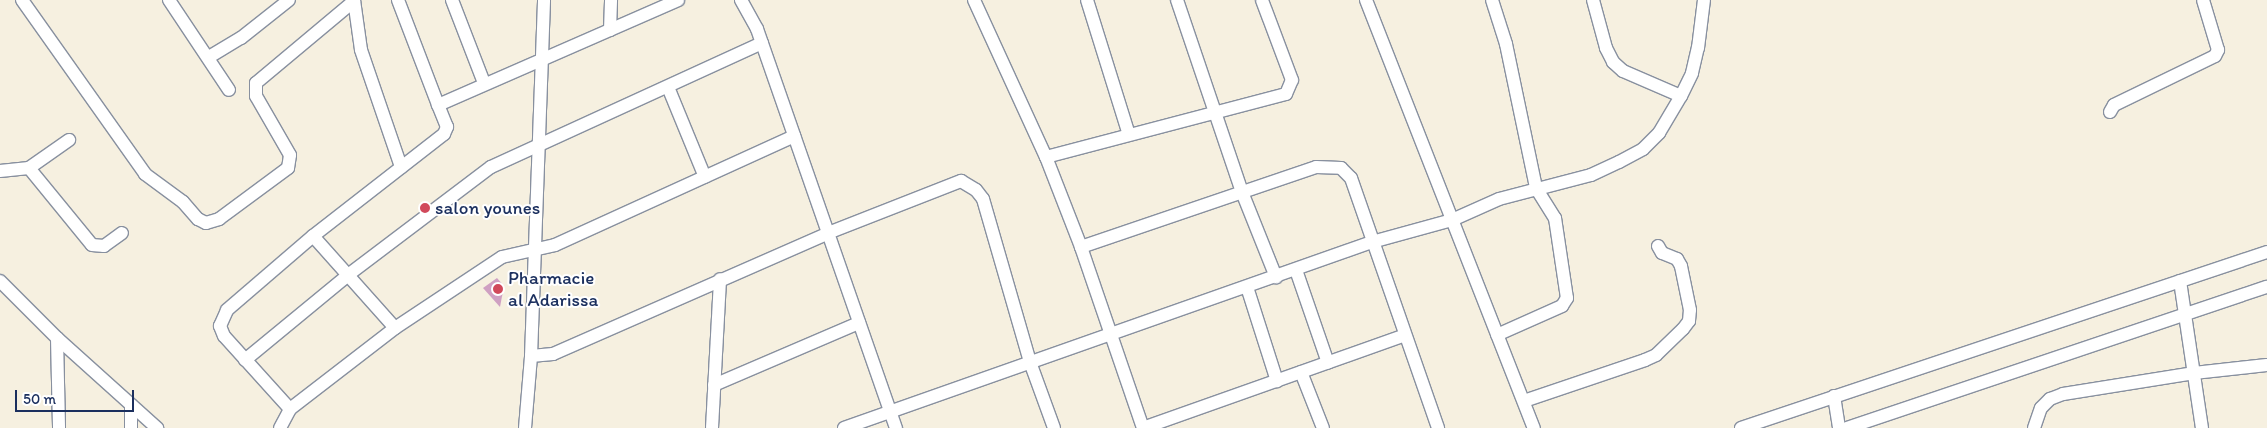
<!DOCTYPE html>
<style>
body{margin:0}
#map{position:relative;width:2267px;height:428px;overflow:hidden;background:#f6f0e0;font-family:Itim,sans-serif}
div>[style]{position:absolute}
[style*='--x']{left:calc(var(--x)*1px);top:calc(var(--y)*1px);width:calc(var(--w)*1px);rotate:calc(var(--a)*1deg)}
.building>*{inset:0;background:#cfa0c2}
.roads{filter:drop-shadow(1px 0 #88909f) drop-shadow(-1px 0 #88909f) drop-shadow(0 1px #88909f) drop-shadow(0 -1px #88909f)}
.street>*{height:12px;margin:-6px;padding:0 6px;transform-origin:6px;border-radius:6px;background:#fff}
.dots>*{width:14px;height:14px;translate:-50% -50%;box-sizing:border-box;border:2px solid #fff;border-radius:50%}
span{translate:-50% -50%;white-space:nowrap;text-align:center;line-height:1.15;-webkit-text-stroke:4px #fff;paint-order:stroke}
.poi-label{font-size:19px;color:#1b2f5e}
.left{translate:0 -50%;text-align:left}
.scale{position:absolute;left:15px;top:390px;width:119px;height:22px;box-sizing:border-box;border:2px solid #1b2f5e;border-top:0;padding-left:6px;font-size:15px;line-height:18px;white-space:nowrap;color:#1b2f5e;-webkit-text-stroke:4px #fff;paint-order:stroke}
</style>
<div id="map">
<div class="building">
<div style="clip-path:polygon(497px 278px,504px 286px,500px 307px,483px 288px)"></div>
</div>
<div class="roads">
<div class="street">
<div style="--x:22;--y:0;--w:213;--a:54.7"></div>
<div style="--x:145;--y:174;--w:47;--a:36.4"></div>
<div style="--x:183;--y:202;--w:23;--a:49"></div>
<div style="--x:198;--y:219;--w:9;--a:27"></div>
<div style="--x:206;--y:223;--w:14;--a:-17"></div>
<div style="--x:219;--y:219;--w:86;--a:-36.5"></div>
<div style="--x:288;--y:168;--w:13;--a:-81"></div>
<div style="--x:290;--y:155;--w:68;--a:-120"></div>
<div style="--x:256;--y:96;--w:13;--a:-90"></div>
<div style="--x:256;--y:83;--w:128;--a:-39.9"></div>
<div style="--x:169;--y:0;--w:108;--a:56.3"></div>
<div style="--x:354;--y:0;--w:50;--a:82"></div>
<div style="--x:361;--y:50;--w:124;--a:71.1"></div>
<div style="--x:398;--y:0;--w:112;--a:69.1"></div>
<div style="--x:452;--y:0;--w:89;--a:68.9"></div>
<div style="--x:741;--y:0;--w:33;--a:61"></div>
<div style="--x:757;--y:29;--w:423;--a:70.8"></div>
<div style="--x:974;--y:0;--w:173;--a:65.4"></div>
<div style="--x:1046;--y:157;--w:97;--a:68.7"></div>
<div style="--x:1081;--y:247;--w:191;--a:71.1"></div>
<div style="--x:1087;--y:0;--w:141;--a:72.7"></div>
<div style="--x:1177;--y:0;--w:203;--a:71.3"></div>
<div style="--x:1242;--y:192;--w:92;--a:68.2"></div>
<div style="--x:1366;--y:0;--w:460;--a:68.6"></div>
<div style="--x:1492;--y:0;--w:46;--a:72.3"></div>
<div style="--x:1506;--y:44;--w:147;--a:78.2"></div>
<div style="--x:1536;--y:188;--w:36;--a:58"></div>
<div style="--x:1555;--y:218;--w:81;--a:81.5"></div>
<div style="--x:1567;--y:298;--w:9;--a:122"></div>
<div style="--x:1562;--y:306;--w:71;--a:156"></div>
<div style="--x:1593;--y:0;--w:50;--a:74.8"></div>
<div style="--x:1606;--y:48;--w:16;--a:63"></div>
<div style="--x:1613;--y:62;--w:13;--a:42"></div>
<div style="--x:1623;--y:71;--w:63;--a:23.3"></div>
<div style="--x:610;--y:30;--w:30;--a:-88"></div>
<div style="--x:209;--y:57;--w:37;--a:-31"></div>
<div style="--x:241;--y:38;--w:61;--a:-38.4"></div>
<div style="--x:668;--y:87;--w:97;--a:67.7"></div>
<div style="--x:2110;--y:112;--w:8;--a:-60"></div>
<div style="--x:2114;--y:105;--w:112;--a:-25.9"></div>
<div style="--x:2215;--y:56;--w:7;--a:-63"></div>
<div style="--x:2218;--y:50;--w:52;--a:-106.7"></div>
<div style="--x:1046;--y:157;--w:248;--a:-14.7"></div>
<div style="--x:1286;--y:94;--w:15;--a:-67"></div>
<div style="--x:1292;--y:80;--w:85;--a:-110.6"></div>
<div style="--x:29;--y:168;--w:99;--a:50.7"></div>
<div style="--x:92;--y:245;--w:12;--a:5"></div>
<div style="--x:104;--y:246;--w:22;--a:-36"></div>
<div style="--x:0;--y:171;--w:29;--a:-6"></div>
<div style="--x:29;--y:168;--w:49;--a:-35"></div>
<div style="--x:313;--y:236;--w:123;--a:48.3"></div>
<div style="--x:1081;--y:247;--w:248;--a:-18.8"></div>
<div style="--x:1316;--y:167;--w:25;--a:2"></div>
<div style="--x:1341;--y:168;--w:14;--a:45"></div>
<div style="--x:1351;--y:178;--w:265;--a:70.8"></div>
<div style="--x:1296;--y:270;--w:98;--a:71"></div>
<div style="--x:0;--y:281;--w:81;--a:45"></div>
<div style="--x:57;--y:338;--w:135;--a:42"></div>
<div style="--x:2180;--y:281;--w:149;--a:81.5"></div>
<div style="--x:1247;--y:287;--w:99;--a:72.3"></div>
<div style="--x:57;--y:338;--w:90;--a:88.7"></div>
<div style="--x:531;--y:356;--w:22;--a:-5"></div>
<div style="--x:553;--y:354;--w:300;--a:-23.7"></div>
<div style="--x:828;--y:233;--w:143;--a:-21.4"></div>
<div style="--x:961;--y:181;--w:17;--a:31"></div>
<div style="--x:976;--y:190;--w:11;--a:52"></div>
<div style="--x:983;--y:199;--w:170;--a:73.9"></div>
<div style="--x:1030;--y:362;--w:70;--a:70"></div>
<div style="--x:245;--y:360;--w:134;--a:-39.5"></div>
<div style="--x:348;--y:275;--w:179;--a:-37.1"></div>
<div style="--x:491;--y:167;--w:298;--a:-24.6"></div>
<div style="--x:1301;--y:372;--w:60;--a:68.6"></div>
<div style="--x:714;--y:385;--w:158;--a:-23.2"></div>
<div style="--x:1834;--y:396;--w:32;--a:81"></div>
<div style="--x:1524;--y:401;--w:128;--a:-18.7"></div>
<div style="--x:1645;--y:360;--w:12;--a:-24"></div>
<div style="--x:1656;--y:355;--w:37;--a:-44"></div>
<div style="--x:1683;--y:329;--w:10;--a:-53"></div>
<div style="--x:1689;--y:321;--w:11;--a:-85"></div>
<div style="--x:1690;--y:310;--w:45;--a:-101.6"></div>
<div style="--x:1681;--y:266;--w:8;--a:-120"></div>
<div style="--x:1677;--y:259;--w:16;--a:-158"></div>
<div style="--x:1662;--y:253;--w:8;--a:-120"></div>
<div style="--x:131;--y:405;--w:23;--a:90"></div>
<div style="--x:290;--y:409;--w:98;--a:-132.1"></div>
<div style="--x:224;--y:336;--w:11;--a:-112"></div>
<div style="--x:220;--y:326;--w:17;--a:-66"></div>
<div style="--x:227;--y:310;--w:113;--a:-40.7"></div>
<div style="--x:313;--y:236;--w:166;--a:-37.9"></div>
<div style="--x:444;--y:134;--w:8;--a:-67"></div>
<div style="--x:447;--y:127;--w:24;--a:-112"></div>
<div style="--x:438;--y:105;--w:262;--a:-23.6"></div>
<div style="--x:280;--y:428;--w:21;--a:-62"></div>
<div style="--x:290;--y:409;--w:133;--a:-37.6"></div>
<div style="--x:395;--y:328;--w:128;--a:-33.6"></div>
<div style="--x:502;--y:257;--w:54;--a:-12.8"></div>
<div style="--x:555;--y:245;--w:263;--a:-24.5"></div>
<div style="--x:525;--y:428;--w:72;--a:-85.2"></div>
<div style="--x:531;--y:356;--w:356;--a:-87.9"></div>
<div style="--x:712;--y:428;--w:149;--a:-86.9"></div>
<div style="--x:844;--y:428;--w:560;--a:-19.41"></div>
<div style="--x:1372;--y:242;--w:83;--a:-15.4"></div>
<div style="--x:1452;--y:220;--w:51;--a:-24.1"></div>
<div style="--x:1499;--y:199;--w:95;--a:-14.6"></div>
<div style="--x:1591;--y:175;--w:31;--a:-25"></div>
<div style="--x:1619;--y:162;--w:27;--a:-28"></div>
<div style="--x:1643;--y:149;--w:23;--a:-45"></div>
<div style="--x:1659;--y:133;--w:43;--a:-59.3"></div>
<div style="--x:1681;--y:96;--w:25;--a:-64"></div>
<div style="--x:1692;--y:73;--w:26;--a:-77"></div>
<div style="--x:1698;--y:48;--w:48;--a:-82.9"></div>
<div style="--x:1143;--y:428;--w:278;--a:-19.5"></div>
<div style="--x:1741;--y:428;--w:555;--a:-18.5"></div>
<div style="--x:1847;--y:428;--w:443;--a:-18.6"></div>
<div style="--x:2034;--y:428;--w:21;--a:-71"></div>
<div style="--x:2041;--y:408;--w:13;--a:-45"></div>
<div style="--x:2050;--y:399;--w:14;--a:-21"></div>
<div style="--x:2063;--y:394;--w:133;--a:-9.1"></div>
<div style="--x:2194;--y:373;--w:73;--a:-6.3"></div>
</div>
</div>
<div class="dots">
<div style="left:425px;top:208px;background:#d1495b"></div>
<div style="left:498px;top:289px;background:#d1495b"></div>
</div>
<div class="poi-label">
<span class="left" style="left:435px;top:208px">salon younes</span>
<span class="left" style="left:508px;top:289px">Pharmacie<br>al Adarissa</span>
</div>
<div class="scale">50 m</div>
</div>
